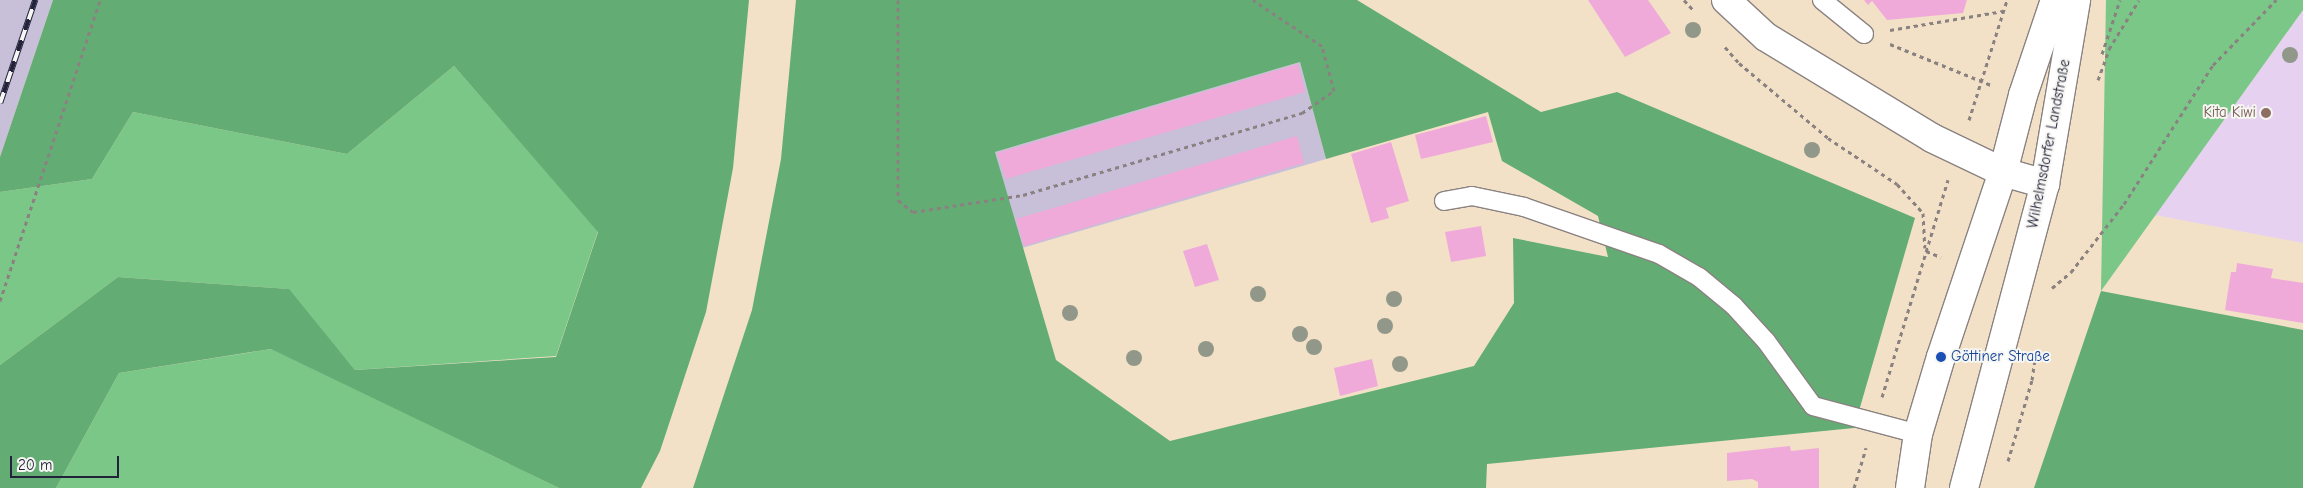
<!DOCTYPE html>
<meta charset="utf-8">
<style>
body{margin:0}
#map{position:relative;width:2303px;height:488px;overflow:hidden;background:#f2e1c7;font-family:"Comic Neue",sans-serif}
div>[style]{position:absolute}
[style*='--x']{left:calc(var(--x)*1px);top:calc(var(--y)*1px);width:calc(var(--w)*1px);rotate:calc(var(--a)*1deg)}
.built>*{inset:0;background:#e6d2f0}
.industrial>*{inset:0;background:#c8bfd8}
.green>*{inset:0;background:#7ac787}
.forest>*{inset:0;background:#63ac74}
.building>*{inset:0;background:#efaada}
.path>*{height:3px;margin-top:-1.5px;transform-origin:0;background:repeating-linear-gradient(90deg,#8a8281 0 4px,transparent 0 8px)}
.roads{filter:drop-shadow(1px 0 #8a8281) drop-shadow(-1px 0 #8a8281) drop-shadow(0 1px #8a8281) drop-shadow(0 -1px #8a8281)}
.service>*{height:18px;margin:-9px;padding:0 9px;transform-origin:9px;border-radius:9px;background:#fff}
.tertiary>*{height:28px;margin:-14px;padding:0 14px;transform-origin:14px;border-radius:14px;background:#fff}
.secondary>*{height:28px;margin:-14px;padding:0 14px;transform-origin:14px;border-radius:14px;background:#fff}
.rail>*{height:5.5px;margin-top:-2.75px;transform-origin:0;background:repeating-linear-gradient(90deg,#f6f6f2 0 11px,#22223b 0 22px);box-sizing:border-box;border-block:1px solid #22223b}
.trees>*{width:16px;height:16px;margin:-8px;border-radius:50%;background:#919889}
.dots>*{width:14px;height:14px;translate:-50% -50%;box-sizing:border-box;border:2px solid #f6f6f2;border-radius:50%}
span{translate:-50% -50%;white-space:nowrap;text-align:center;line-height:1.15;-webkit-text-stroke:4px #f6f6f2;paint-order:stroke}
.education-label{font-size:15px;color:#785e54}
.right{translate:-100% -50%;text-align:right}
.street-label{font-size:15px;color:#22223b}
.transit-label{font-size:15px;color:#164399}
.left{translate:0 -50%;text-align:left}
.scale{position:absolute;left:10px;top:456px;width:109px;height:22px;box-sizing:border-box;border:2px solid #22223b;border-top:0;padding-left:6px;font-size:15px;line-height:18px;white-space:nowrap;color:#22223b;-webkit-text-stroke:4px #f6f6f2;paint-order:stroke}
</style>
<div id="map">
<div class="built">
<div style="clip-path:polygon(2303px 10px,2303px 243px,2155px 215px)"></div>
</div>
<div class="industrial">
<div style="clip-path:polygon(0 0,53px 0,0 157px)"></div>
<div style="clip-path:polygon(1300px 62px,1326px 159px,1022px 248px,995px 152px)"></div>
</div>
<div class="green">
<div style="clip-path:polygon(2106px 0,2303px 0,2303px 10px,2101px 291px)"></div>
<div style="clip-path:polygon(454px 66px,598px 231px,556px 356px,355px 370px,288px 289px,118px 277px,0 365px,0 192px,92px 179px,133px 112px,347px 154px)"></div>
<div style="clip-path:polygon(272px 349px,559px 488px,56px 488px,119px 373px)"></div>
</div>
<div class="forest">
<div style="clip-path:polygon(53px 0,749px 0,733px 168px,706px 312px,660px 451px,641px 488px,559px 488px,271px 349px,119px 373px,56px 488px,0 488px,0 365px,118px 277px,289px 289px,355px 370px,556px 357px,598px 232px,454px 66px,347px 154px,133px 112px,92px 179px,0 192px,0 157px)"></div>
<div style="clip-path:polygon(evenodd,796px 0,1357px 0,1541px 112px,1617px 92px,1915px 218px,1854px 428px,1487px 464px,1486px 488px,693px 488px,752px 310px,781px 159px,796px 0,1300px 62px,1326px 159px,1488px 112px,1502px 161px,1598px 216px,1608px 257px,1513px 238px,1514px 303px,1474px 366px,1170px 441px,1056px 360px,995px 152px,1300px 62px)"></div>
<div style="clip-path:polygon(2101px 291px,2303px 330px,2303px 488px,2034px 488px)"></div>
</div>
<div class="building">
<div style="clip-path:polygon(1588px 0,1648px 0,1671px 33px,1625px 57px)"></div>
<div style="clip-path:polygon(1864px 0,1967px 0,1963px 13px,1887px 20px,1872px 1px,1868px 5px)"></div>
<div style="clip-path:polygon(1298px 64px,1305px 92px,1006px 179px,997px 153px)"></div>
<div style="clip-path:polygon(1486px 116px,1493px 142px,1421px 159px,1415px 135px)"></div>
<div style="clip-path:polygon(1297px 136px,1304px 163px,1024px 246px,1016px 219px)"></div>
<div style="clip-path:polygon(1391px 142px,1409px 201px,1386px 208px,1389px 218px,1371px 223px,1351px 154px)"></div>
<div style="clip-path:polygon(1481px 226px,1486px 256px,1451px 262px,1445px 232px)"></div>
<div style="clip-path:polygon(1207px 244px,1219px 280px,1195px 287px,1183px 251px)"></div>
<div style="clip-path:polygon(2237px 263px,2273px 269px,2271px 278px,2303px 283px,2303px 323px,2225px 310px,2231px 272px,2236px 272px)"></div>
<div style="clip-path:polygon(1372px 359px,1378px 386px,1340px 396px,1334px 368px)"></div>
<div style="clip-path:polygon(1790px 446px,1791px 451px,1819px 448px,1819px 488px,1758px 488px,1758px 482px,1752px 479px,1727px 481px,1727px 453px)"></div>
</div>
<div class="path">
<div style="--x:898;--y:0;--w:200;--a:90"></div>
<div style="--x:898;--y:200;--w:19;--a:39"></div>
<div style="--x:913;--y:212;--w:111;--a:-8.8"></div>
<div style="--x:1023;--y:195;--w:291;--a:-16.4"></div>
<div style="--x:1302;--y:113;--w:39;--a:-35"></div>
<div style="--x:1334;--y:91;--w:47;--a:-104.9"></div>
<div style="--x:1322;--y:46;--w:83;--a:-146.3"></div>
<div style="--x:1684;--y:0;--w:16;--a:47"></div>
<div style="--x:1890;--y:30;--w:115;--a:-9.5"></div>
<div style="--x:1890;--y:44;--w:109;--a:22.1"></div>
<div style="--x:1725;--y:47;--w:21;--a:49"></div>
<div style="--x:1739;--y:63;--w:116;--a:40.1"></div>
<div style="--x:1828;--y:138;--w:83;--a:33.7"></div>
<div style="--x:1897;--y:184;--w:39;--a:48"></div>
<div style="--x:1923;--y:213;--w:35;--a:87"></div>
<div style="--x:2102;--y:54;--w:57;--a:-71.6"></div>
<div style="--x:2098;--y:80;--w:33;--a:-70"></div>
<div style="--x:2109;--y:49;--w:57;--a:-58.5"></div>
<div style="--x:1969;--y:120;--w:126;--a:-72.4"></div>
<div style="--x:1926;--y:251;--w:16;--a:22"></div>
<div style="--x:2052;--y:288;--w:25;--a:-40"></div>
<div style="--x:2071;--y:272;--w:86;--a:-52.1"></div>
<div style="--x:2124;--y:204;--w:165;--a:-57.4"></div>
<div style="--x:2213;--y:65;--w:91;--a:-45.9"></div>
<div style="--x:0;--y:301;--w:317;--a:-71.6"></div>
<div style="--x:1882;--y:397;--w:227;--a:-73.1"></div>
<div style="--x:2008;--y:461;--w:84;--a:-73.5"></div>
<div style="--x:2032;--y:380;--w:21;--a:-82"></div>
<div style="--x:1854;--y:488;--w:42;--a:-73.3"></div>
</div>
<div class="roads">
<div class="service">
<div style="--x:1822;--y:0;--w:54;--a:39"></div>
<div style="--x:1444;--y:201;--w:28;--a:-10"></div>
<div style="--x:1472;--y:196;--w:53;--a:11.9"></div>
<div style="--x:1524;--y:207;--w:143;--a:19.2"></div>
<div style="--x:1659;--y:254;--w:46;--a:29.9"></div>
<div style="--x:1699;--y:277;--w:45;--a:39.6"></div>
<div style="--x:1734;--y:306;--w:47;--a:47.6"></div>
<div style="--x:1766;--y:341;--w:80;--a:54.1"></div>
<div style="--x:1813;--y:406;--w:109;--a:14.9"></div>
</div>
<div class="tertiary">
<div style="--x:1726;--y:0;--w:54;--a:42.8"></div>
<div style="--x:1766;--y:37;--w:194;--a:31.3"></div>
<div style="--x:1932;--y:138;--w:79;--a:25.6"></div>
<div style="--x:2003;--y:172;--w:44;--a:15.9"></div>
</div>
<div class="secondary">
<div style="--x:1910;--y:488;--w:55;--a:-81.6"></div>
<div style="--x:1918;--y:434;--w:80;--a:-73.4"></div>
<div style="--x:1941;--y:357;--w:195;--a:-71.5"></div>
<div style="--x:2003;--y:172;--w:80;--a:-75.4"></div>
<div style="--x:2023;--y:95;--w:100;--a:-71.4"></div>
<div style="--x:1964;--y:488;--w:315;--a:-75.1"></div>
<div style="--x:2045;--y:184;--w:187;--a:-80.4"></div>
</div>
</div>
<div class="rail">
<div style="--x:0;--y:103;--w:109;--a:-71.2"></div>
</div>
<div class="trees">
<div style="left:1693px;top:30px"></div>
<div style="left:2290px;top:55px"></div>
<div style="left:1812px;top:150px"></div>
<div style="left:1258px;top:294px"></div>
<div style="left:1394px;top:299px"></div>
<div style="left:1070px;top:313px"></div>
<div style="left:1385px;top:326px"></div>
<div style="left:1300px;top:334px"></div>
<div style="left:1314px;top:347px"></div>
<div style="left:1206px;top:349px"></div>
<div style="left:1134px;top:358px"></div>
<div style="left:1400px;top:364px"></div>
</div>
<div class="dots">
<div style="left:2266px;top:113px;background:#8d6e63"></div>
<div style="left:1941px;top:357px;background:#1a4fb4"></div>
</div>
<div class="education-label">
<span class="right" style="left:2256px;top:113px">Kita Kiwi</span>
</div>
<div class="street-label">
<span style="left:2049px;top:144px;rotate:-79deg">Wilhelmsdorfer Landstraße</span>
</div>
<div class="transit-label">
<span class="left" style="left:1951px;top:357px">Göttiner Straße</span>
</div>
<div class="scale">20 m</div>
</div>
